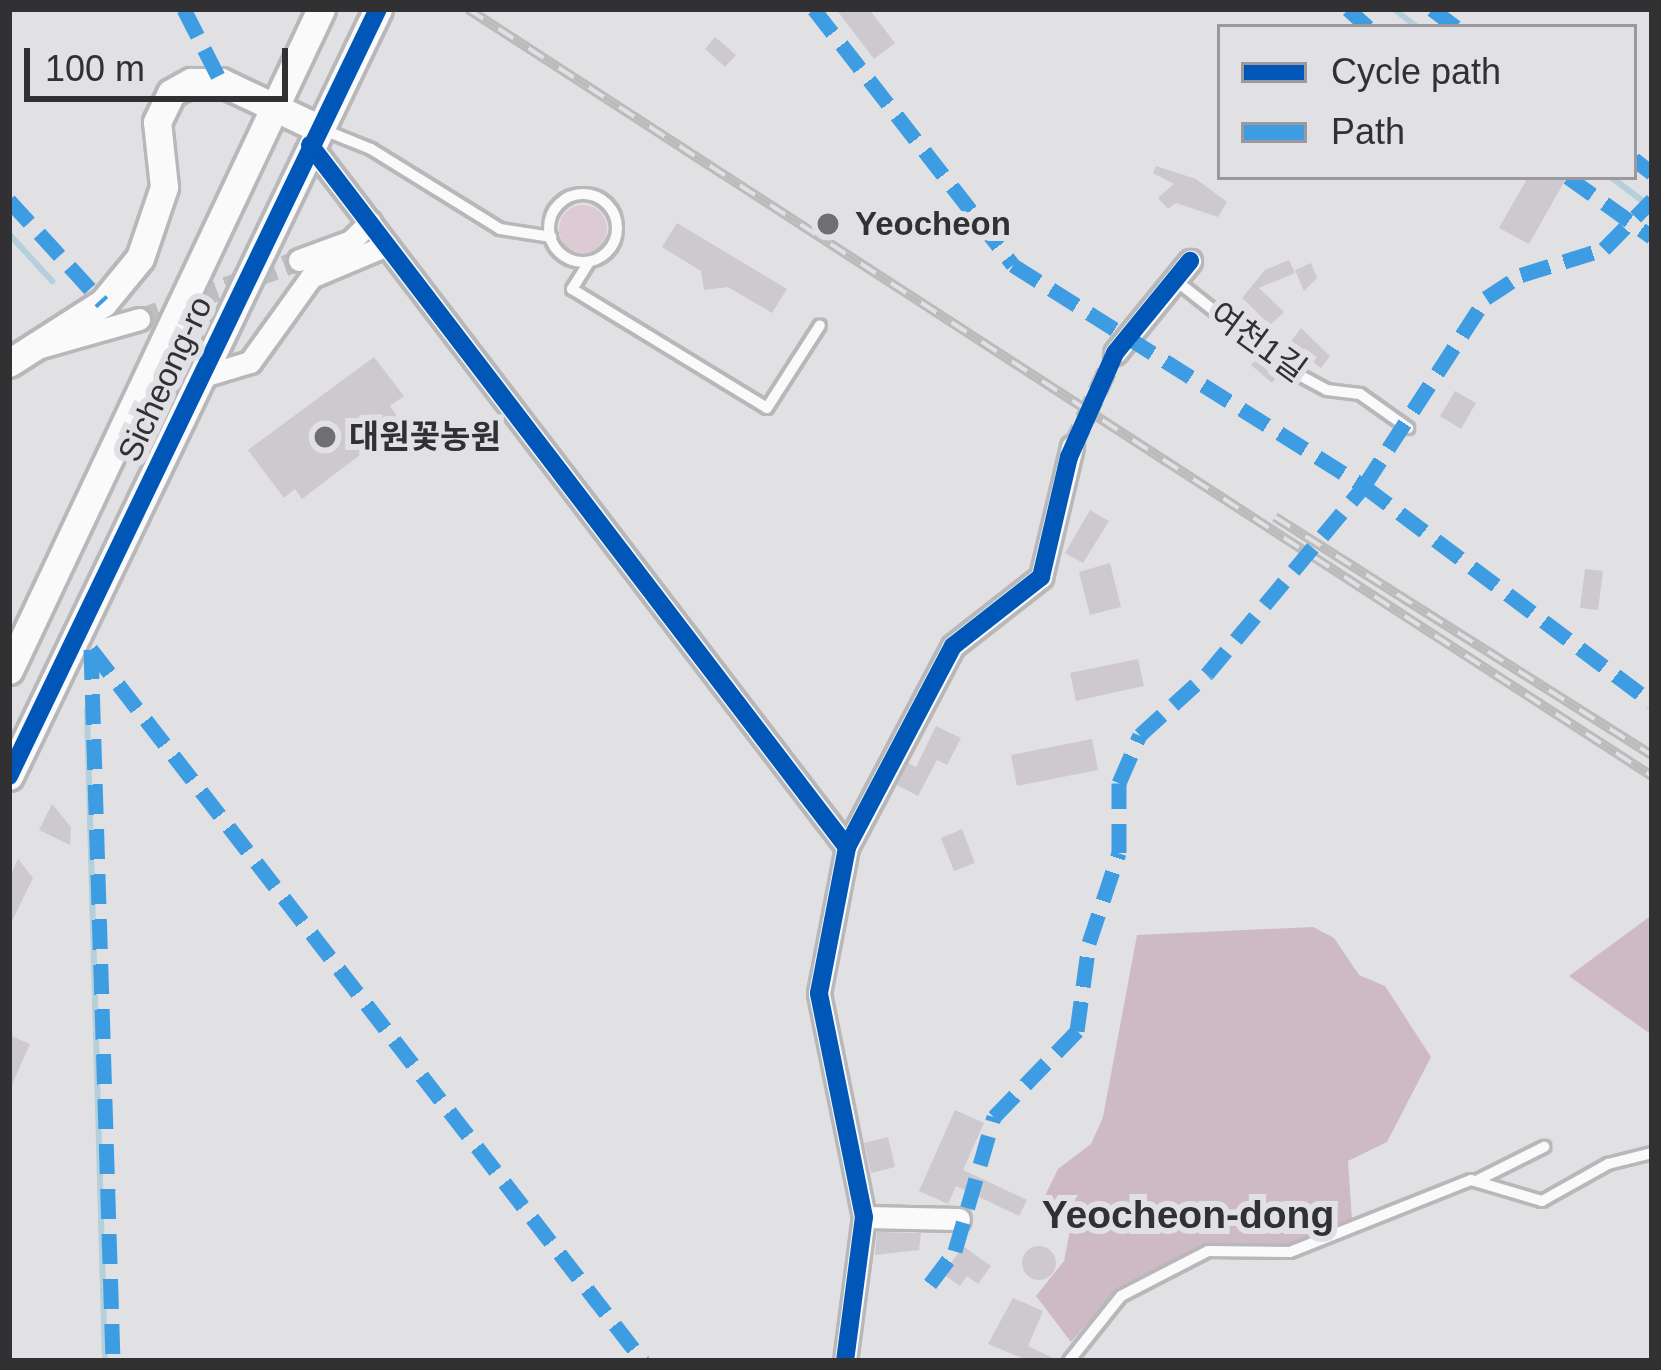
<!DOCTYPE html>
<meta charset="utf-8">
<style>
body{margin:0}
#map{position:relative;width:1661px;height:1370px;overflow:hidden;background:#e1e1e4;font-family:Arial,"Noto Sans KR",sans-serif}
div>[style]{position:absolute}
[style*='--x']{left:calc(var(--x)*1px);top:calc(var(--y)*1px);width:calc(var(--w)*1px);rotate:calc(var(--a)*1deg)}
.green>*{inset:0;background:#ddcbd4}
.round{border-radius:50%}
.forest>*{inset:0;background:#cebac4}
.stream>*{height:6px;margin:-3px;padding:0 3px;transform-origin:3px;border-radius:3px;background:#b5d0db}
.building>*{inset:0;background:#cdc9cf}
.minor-tunnel>*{height:21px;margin-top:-10.5px;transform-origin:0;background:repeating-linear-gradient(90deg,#bebec1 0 21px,transparent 0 31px)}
.roads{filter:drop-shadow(3px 0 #b8b8ba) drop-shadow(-3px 0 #b8b8ba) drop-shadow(0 3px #b8b8ba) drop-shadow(0 -3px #b8b8ba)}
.service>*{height:10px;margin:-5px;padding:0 5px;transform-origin:5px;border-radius:5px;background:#fafafb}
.service>.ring{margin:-5px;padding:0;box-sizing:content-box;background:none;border:10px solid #fafafb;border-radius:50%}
.minor>*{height:21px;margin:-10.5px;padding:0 10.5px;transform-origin:10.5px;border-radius:10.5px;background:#fafafb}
.tertiary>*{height:27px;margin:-13.5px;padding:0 13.5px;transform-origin:13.5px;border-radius:13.5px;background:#fafafb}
.rail>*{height:10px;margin-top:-5px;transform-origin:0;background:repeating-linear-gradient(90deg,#e0e0e5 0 18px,#bbbbbc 0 36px);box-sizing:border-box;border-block:3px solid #bbbbbc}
.quiet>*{height:15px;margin-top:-7.5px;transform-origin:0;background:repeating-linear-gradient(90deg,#3e9de2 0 30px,transparent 0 45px)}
.cycleway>*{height:18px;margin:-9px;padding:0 9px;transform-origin:9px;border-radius:9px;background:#0057b8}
.dots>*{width:33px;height:33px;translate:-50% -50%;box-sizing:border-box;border:6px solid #e0e0e5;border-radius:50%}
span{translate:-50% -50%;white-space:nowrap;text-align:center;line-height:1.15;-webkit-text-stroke:12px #e0e0e5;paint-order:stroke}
.poi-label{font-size:33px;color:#313133;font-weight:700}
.left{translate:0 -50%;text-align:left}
.street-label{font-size:33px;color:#313133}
.quarter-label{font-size:39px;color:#313133;font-weight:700}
.frame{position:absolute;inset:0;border:12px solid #313133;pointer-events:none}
.legend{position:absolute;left:1217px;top:24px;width:420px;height:156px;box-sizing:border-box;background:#e0e0e5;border:3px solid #9a9a9e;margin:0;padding:15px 21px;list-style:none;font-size:36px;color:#313133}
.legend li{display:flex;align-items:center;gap:24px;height:60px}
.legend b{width:60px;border:3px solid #9a9a9e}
.scale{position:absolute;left:24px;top:48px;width:264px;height:54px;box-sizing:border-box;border:6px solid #313133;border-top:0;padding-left:15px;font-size:36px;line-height:42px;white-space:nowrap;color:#313133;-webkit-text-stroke:9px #e0e0e5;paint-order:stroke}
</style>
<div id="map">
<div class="green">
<div class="round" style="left:559px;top:205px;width:48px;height:48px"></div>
</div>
<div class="forest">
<div style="clip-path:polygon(1652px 915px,1652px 1035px,1569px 976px)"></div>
<div style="clip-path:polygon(1313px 927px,1334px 938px,1359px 975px,1385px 986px,1431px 1057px,1387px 1142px,1348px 1161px,1352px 1220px,1278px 1249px,1207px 1244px,1117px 1290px,1071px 1342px,1036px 1296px,1064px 1261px,1071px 1225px,1043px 1200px,1058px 1169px,1091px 1144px,1103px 1117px,1137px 935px)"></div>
</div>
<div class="stream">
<div style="--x:1394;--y:9;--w:29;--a:38"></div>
<div style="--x:1611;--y:177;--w:51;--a:37.1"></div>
<div style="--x:9;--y:234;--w:64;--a:47.5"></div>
<div style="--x:87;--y:710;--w:651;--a:88.42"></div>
</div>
<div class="building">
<div style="clip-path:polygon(836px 9px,869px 9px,895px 43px,874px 59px)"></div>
<div style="clip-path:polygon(715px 37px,736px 55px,725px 67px,705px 49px)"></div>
<div style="clip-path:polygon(1156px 166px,1196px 179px,1227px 202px,1218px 217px,1176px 203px,1168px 209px,1158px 198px,1174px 184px,1153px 173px)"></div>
<div style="clip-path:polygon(1528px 177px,1567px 177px,1529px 244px,1499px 228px)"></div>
<div style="clip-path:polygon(677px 223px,787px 289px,772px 313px,728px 287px,704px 290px,701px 271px,662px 247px)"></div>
<div style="clip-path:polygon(1289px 260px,1295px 273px,1259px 288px,1284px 312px,1270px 325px,1242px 298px,1265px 270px)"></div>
<div style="clip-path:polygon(1311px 263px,1317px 278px,1304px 291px,1295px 270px)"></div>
<div style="clip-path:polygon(1301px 328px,1330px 356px,1321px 368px,1289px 344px)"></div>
<div style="clip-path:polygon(374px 357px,404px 396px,390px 406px,402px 423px,302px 499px,295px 489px,284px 498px,248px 450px)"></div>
<div style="clip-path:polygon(1258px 357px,1279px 374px,1272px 383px,1251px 365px)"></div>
<div style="clip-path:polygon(1455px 391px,1476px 403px,1461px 429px,1440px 416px)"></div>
<div style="clip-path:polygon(1090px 510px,1109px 521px,1083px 563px,1065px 553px)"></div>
<div style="clip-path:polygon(1110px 563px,1121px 607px,1090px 615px,1079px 572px)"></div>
<div style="clip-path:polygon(1585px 569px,1603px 571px,1598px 610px,1580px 608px)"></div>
<div style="clip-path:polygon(1138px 659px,1144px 686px,1076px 701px,1070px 673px)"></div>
<div style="clip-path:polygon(936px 726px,961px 738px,947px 765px,937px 760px,918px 796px,897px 785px,908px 763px,916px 767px)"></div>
<div style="clip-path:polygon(1092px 739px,1098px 770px,1017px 786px,1011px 755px)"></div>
<div style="clip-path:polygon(52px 804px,71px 827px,70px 845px,39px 830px)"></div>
<div style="clip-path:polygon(962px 829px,975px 863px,954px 871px,941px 838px)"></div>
<div style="clip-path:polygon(18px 859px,33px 878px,9px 927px,9px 878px)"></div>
<div style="clip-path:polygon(9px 1035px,30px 1044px,9px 1091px)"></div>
<div style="clip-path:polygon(955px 1110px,984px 1123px,963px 1170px,1027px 1200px,1019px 1216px,956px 1186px,948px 1204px,919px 1191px)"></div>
<div style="clip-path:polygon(888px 1137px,895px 1167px,871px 1173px,864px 1143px)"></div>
<div style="clip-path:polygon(877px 1232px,921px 1233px,919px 1250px,875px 1255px)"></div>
<div class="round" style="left:1022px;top:1246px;width:34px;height:34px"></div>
<div style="clip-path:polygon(963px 1246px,991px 1266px,978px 1284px,967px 1276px,960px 1286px,943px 1274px)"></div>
<div style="clip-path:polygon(1013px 1298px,1043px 1311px,1028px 1346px,1059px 1361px,1029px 1361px,988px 1344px)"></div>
</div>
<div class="minor-tunnel">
<div style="--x:139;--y:319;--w:171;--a:-20.2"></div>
<div style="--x:1072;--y:447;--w:103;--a:-65.4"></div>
</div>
<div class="roads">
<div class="service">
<div style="--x:324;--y:130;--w:51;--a:22"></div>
<div style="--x:371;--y:149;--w:152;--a:31.8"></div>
<div style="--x:500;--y:229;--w:52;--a:8.9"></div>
<div class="ring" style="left:549px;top:194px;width:58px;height:58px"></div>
<div style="--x:589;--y:262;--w:32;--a:122"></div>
<div style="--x:572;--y:289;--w:228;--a:31.4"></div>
<div style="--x:767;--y:408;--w:98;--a:-57.4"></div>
<div style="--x:1174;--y:279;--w:145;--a:38.3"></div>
<div style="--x:1288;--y:369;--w:44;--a:28.3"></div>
<div style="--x:1327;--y:390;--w:33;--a:7"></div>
<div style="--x:1360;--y:394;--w:59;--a:35.3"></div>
<div style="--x:1480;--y:1179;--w:72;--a:-26.6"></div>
<div style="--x:1069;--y:1361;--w:83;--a:-51.3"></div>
<div style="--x:1121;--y:1296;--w:98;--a:-27.3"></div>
<div style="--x:1208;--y:1251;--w:82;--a:0.7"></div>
<div style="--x:1290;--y:1252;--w:195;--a:-21.7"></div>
<div style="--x:1471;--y:1180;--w:74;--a:16.5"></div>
<div style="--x:1542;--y:1201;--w:76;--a:-29.3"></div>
<div style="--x:1608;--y:1164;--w:45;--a:-14"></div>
</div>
<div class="minor">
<div style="--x:310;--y:145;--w:884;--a:52.59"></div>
<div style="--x:299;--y:260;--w:55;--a:-20.1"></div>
<div style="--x:351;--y:241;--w:27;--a:-45"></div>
<div style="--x:41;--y:347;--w:102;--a:-15.9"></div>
<div style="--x:1115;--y:353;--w:119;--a:-50.8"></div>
<div style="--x:200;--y:377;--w:52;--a:-16.7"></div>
<div style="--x:250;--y:362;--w:105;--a:-54.3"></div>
<div style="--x:311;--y:277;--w:82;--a:-22.8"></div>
<div style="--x:864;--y:1217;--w:95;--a:1.2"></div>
<div style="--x:845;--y:1361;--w:145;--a:-82.5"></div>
<div style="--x:864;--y:1217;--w:228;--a:-101.4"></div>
<div style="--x:819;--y:993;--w:149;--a:-79.1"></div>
<div style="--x:847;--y:847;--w:227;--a:-62.2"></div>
<div style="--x:953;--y:646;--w:112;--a:-38.1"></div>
<div style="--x:1041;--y:577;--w:134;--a:-76.6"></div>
</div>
<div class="tertiary">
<div style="--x:9;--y:363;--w:112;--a:-32.6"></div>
<div style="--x:103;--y:303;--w:58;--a:-50.6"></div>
<div style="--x:140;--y:258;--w:75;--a:-71.3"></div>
<div style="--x:164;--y:187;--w:65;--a:-96.1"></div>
<div style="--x:157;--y:122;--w:32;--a:-64"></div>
<div style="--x:171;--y:93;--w:23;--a:-29"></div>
<div style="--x:191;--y:82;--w:30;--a:0"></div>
<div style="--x:221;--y:82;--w:107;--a:25.4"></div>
<div style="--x:9;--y:670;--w:731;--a:-64.73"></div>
<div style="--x:9;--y:776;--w:851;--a:-64.31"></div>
</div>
</div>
<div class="rail">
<div style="--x:468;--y:9;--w:1411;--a:32.94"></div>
<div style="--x:1275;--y:517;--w:446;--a:32.3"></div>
</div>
<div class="quiet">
<div style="--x:184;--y:9;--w:82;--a:63.1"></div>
<div style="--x:814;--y:9;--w:324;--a:52.1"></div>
<div style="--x:1013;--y:265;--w:415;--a:32.2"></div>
<div style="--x:1364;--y:486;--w:360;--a:36.9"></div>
<div style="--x:1348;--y:9;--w:27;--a:42"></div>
<div style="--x:1432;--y:9;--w:30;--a:37"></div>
<div style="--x:1634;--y:159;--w:23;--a:38"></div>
<div style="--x:1568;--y:177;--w:103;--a:35.5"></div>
<div style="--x:9;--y:200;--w:139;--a:47.6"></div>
<div style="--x:91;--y:649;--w:901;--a:52.21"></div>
<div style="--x:91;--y:649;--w:712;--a:88.23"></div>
<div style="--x:930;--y:1284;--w:41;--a:-52.9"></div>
<div style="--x:955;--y:1251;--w:140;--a:-73.8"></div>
<div style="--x:994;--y:1117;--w:120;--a:-46"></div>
<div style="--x:1077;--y:1031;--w:89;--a:-82.2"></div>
<div style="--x:1089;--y:943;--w:95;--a:-71.6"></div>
<div style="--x:1119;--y:853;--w:70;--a:-90"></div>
<div style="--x:1119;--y:783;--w:52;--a:-66.4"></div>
<div style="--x:1140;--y:735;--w:91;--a:-42.3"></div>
<div style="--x:1207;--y:674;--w:245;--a:-50.1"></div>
<div style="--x:1364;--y:486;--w:224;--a:-57"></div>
<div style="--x:1486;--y:298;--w:42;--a:-33.3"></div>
<div style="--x:1521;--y:275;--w:87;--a:-17.4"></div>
<div style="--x:1604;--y:249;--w:69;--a:-45.6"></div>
</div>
<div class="cycleway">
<div style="--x:310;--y:145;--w:884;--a:52.59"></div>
<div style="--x:9;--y:776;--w:851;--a:-64.31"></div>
<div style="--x:845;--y:1361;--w:145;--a:-82.5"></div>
<div style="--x:864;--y:1217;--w:228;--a:-101.4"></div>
<div style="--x:819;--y:993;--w:149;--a:-79.1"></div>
<div style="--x:847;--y:847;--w:227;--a:-62.2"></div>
<div style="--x:953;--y:646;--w:112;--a:-38.1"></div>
<div style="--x:1041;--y:577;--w:123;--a:-76.9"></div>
<div style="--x:1069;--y:457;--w:114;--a:-66.1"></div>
<div style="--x:1115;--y:353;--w:119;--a:-50.8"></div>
</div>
<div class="dots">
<div style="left:828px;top:224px;background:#6f6f71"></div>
<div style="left:325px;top:437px;background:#6f6f71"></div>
</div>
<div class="poi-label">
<span class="left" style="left:855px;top:224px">Yeocheon</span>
<span class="left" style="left:349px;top:437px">대원꽃농원</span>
</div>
<div class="street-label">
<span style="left:1258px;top:342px;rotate:36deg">여천1길</span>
<span style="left:165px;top:379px;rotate:-65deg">Sicheong-ro</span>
</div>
<div class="quarter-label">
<span style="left:1188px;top:1215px">Yeocheon-dong</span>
</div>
<div class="frame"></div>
<ul class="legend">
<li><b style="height:15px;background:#0057b8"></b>Cycle path</li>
<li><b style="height:15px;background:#3e9de2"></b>Path</li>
</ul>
<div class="scale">100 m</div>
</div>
